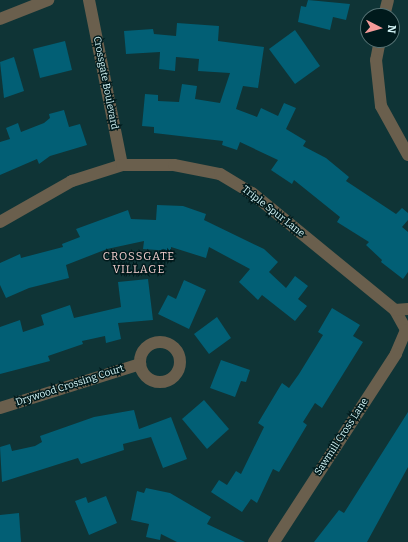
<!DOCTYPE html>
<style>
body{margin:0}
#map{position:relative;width:408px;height:542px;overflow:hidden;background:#0f3436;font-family:Bitter,serif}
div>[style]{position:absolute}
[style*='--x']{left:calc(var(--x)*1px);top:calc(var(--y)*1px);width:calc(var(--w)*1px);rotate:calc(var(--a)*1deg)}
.building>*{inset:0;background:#025f75}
.minor>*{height:12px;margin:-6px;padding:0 6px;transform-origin:6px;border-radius:6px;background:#6a5f4d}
.minor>.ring{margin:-6px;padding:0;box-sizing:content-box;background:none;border:12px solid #6a5f4d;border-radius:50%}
span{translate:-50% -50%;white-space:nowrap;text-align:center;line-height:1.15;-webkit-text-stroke:3px #001a1c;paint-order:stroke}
.street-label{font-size:10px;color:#d5f6f8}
.neighbourhood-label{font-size:11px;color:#f4d0cf;letter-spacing:1px}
.north{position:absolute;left:360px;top:8px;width:40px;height:40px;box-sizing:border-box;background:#001a1c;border:1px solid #557274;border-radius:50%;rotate:96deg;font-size:11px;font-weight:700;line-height:16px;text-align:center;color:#d5f6f8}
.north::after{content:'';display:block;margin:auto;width:14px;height:18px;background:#f59b9a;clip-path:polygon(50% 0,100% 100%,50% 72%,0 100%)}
</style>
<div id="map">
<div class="building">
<div style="clip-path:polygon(308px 0,350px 4px,346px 20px,333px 17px,330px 30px,298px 22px,301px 6px,306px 7px)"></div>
<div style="clip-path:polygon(177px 23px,219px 26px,218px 41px,264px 47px,258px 88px,243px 86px,236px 109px,257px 117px,261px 108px,278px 116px,284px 103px,296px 108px,286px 129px,306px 141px,303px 146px,326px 158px,349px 177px,346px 181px,396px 214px,402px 208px,408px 213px,408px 220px,402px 227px,408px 232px,408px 272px,403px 279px,381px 262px,382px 260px,366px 245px,369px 242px,337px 222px,340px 217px,294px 180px,292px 184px,271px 170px,278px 160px,240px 142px,237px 150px,222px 145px,223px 141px,154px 133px,154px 127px,142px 126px,145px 94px,158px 95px,158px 101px,179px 102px,182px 84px,197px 86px,195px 99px,220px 103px,230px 73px,198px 71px,199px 59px,176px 57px,175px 71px,159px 69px,160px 52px,126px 54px,124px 31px,153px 29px,154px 34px,176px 36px)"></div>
<div style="clip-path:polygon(295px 30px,320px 66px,295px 84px,269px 49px)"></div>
<div style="clip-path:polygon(65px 41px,72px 70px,40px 78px,33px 49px)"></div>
<div style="clip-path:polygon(14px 57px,24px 91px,4px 98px,0 62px)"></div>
<div style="clip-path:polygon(64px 110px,69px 127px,80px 124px,87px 145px,50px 156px,39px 164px,37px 159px,0 175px,0 142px,10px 139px,6px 128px,18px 123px,21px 132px,44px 123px,50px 118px,49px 114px)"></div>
<div style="clip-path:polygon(157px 205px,183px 206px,206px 214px,204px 220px,264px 249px,278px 262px,269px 272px,286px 288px,295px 276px,308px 286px,298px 299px,307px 306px,295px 321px,262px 295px,258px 300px,239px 282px,250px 269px,209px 247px,206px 258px,171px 247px,171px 251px,143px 249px,144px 241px,107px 249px,66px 265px,69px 278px,29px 288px,6px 298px,0 285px,0 263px,20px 254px,21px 258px,63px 247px,62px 244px,80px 237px,76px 229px,128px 210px,131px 219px,156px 220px)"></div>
<div style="clip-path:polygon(148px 279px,153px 320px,118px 323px,121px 339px,106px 343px,105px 336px,82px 341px,83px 344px,48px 356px,50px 361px,0 374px,0 327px,20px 320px,23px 332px,44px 325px,41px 315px,70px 305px,74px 318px,121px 307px,118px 282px)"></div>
<div style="clip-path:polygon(184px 280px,206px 290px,189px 329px,158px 314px,168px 295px,176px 299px)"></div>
<div style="clip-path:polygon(332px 308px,360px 325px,353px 336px,363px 342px,322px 408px,315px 403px,303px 422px,307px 425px,279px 472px,273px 469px,257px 503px,251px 499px,242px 512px,211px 492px,219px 480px,227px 485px,236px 471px,241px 474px,264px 427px,258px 423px,282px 383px,289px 388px,299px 374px,323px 335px,318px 332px)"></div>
<div style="clip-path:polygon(217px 317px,231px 338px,209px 354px,194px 334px)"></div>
<div style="clip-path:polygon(221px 360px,250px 370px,246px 382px,241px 381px,235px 397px,210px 388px)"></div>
<div style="clip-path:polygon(204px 400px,229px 429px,207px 449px,182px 419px)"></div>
<div style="clip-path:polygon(134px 410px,139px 429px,171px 417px,187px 459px,163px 468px,151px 437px,123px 444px,124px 450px,81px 464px,78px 458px,2px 482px,0 447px,10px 444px,12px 451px,35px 446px,42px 442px,40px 436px,94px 417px)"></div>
<div style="clip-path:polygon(408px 412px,408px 467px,367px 542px,314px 542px,339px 510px,344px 513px)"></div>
<div style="clip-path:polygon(146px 488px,170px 493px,211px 517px,207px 524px,245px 542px,177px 542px,161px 534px,160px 540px,146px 537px,149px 524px,131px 520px,137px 491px,144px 493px)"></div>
<div style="clip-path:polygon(106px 496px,117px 523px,89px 535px,75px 501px,86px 497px,88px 503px)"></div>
<div style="clip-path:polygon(19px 513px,21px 542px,0 542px,0 515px)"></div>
</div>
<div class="minor">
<div style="--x:89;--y:0;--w:168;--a:78.7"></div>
<div style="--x:384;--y:16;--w:16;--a:-76"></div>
<div style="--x:0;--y:19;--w:52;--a:-21.6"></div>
<div style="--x:380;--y:40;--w:20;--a:101"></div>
<div style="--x:376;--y:60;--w:46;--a:83.8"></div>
<div style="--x:381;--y:106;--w:56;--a:61.1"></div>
<div style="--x:0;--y:222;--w:83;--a:-29.7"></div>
<div style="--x:72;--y:181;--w:52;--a:-17.7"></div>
<div style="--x:122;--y:165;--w:52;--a:0"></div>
<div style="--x:174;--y:165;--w:47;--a:11.1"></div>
<div style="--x:220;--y:174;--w:37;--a:31"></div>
<div style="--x:252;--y:193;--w:185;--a:39.3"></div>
<div style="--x:395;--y:310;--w:23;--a:61"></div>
<div style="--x:406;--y:330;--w:26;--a:113"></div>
<div style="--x:396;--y:354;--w:224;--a:123"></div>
<div style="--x:395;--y:310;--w:13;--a:-4"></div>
<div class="ring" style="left:140px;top:342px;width:28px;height:28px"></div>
<div style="--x:0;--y:408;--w:147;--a:-17.4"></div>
</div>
<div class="street-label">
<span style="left:105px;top:83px;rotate:79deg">Crossgate Boulevard</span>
<span style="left:273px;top:212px;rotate:38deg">Triple Spur Lane</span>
<span style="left:70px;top:386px;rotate:-18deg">Drywood Crossing Court</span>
<span style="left:342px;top:437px;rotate:-57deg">Sawmill Cross Lane</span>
</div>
<div class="neighbourhood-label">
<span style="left:139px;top:264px">CROSSGATE<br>VILLAGE</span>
</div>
<div class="north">N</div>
</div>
